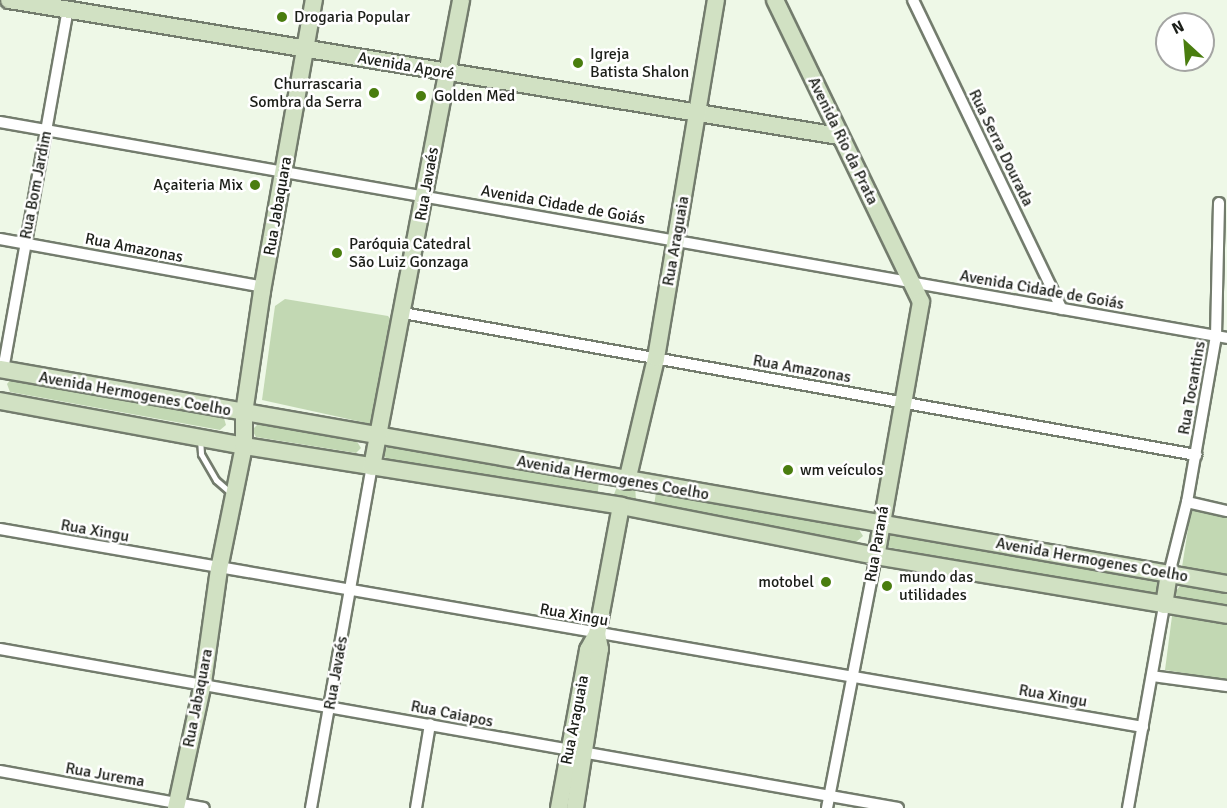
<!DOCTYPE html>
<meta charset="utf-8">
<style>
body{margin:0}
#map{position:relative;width:1227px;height:808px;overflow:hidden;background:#eef8e7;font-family:Signika,sans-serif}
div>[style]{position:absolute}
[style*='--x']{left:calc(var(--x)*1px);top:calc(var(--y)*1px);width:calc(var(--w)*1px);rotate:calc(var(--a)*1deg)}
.green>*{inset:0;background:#c2d8b3}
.roads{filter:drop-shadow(2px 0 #737c6d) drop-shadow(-2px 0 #737c6d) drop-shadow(0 2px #737c6d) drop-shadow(0 -2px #737c6d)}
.lane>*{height:5px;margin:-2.5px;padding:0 2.5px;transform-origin:2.5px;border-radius:2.5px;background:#fff}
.street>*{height:10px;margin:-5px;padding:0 5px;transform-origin:5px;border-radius:5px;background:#fff}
.secondary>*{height:16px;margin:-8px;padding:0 8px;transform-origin:8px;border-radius:8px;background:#d1e1c3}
.dots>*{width:16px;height:16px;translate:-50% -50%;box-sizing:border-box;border:3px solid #fff;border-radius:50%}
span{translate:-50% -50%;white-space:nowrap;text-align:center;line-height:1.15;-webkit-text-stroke:5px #fff;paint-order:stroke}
.poi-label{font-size:16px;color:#1b1e18}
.left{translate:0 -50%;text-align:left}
.right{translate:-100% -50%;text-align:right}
.street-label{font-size:16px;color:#1b1e18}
.north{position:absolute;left:1155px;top:12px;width:60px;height:60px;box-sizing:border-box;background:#fff;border:2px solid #a4a5a3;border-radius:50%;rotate:334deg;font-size:16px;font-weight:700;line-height:24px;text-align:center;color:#1b1e18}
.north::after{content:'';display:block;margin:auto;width:21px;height:27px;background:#4a7d0f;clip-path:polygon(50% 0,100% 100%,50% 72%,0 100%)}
</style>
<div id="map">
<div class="green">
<div style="clip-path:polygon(285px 299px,388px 316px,392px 321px,371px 424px,262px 400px,275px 306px)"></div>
<div style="clip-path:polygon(12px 378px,223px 415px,226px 425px,220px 430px,10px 392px,7px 384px)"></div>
<div style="clip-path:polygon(258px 424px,356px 440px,361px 448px,356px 453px,256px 437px,252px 430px)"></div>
<div style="clip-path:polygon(388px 445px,599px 481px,597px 499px,388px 460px,383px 455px)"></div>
<div style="clip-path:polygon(618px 484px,635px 485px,636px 501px,613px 497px)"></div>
<div style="clip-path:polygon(656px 492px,858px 528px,863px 536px,856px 542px,654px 506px)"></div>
<div style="clip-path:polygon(1191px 510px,1227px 516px,1227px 574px,1182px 567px)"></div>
<div style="clip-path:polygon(887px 534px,1157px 582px,1160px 591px,1154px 596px,887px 547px)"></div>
<div style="clip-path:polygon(1180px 586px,1227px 594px,1227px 605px,1178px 599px,1175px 592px)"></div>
<div style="clip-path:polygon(1172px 616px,1227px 622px,1227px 680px,1165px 670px)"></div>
</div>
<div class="roads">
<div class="lane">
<div style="--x:200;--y:439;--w:15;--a:86"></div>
<div style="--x:201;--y:454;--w:30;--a:60"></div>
<div style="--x:216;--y:480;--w:21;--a:41"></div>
</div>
<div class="street">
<div style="--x:913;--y:0;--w:343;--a:64.3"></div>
<div style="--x:0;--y:122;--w:1246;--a:9.98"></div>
<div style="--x:0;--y:239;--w:267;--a:10.3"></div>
<div style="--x:403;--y:313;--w:806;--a:10.15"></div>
<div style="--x:3;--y:370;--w:367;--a:-79.8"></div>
<div style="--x:1187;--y:502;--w:41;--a:12.7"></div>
<div style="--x:0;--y:529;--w:1160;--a:9.83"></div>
<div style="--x:1169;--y:574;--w:74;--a:-76"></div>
<div style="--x:1187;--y:502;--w:169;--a:-80.1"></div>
<div style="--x:1216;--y:336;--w:133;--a:-88.7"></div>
<div style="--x:0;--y:649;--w:912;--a:10.04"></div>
<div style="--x:1152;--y:676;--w:76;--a:7.6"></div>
<div style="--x:0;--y:771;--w:207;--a:10.3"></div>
<div style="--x:311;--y:808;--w:346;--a:-79.9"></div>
<div style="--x:416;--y:808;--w:85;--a:-80.5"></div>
<div style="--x:827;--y:808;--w:257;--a:-79"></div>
<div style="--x:1128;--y:808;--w:206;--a:-79.9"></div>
</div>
<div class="secondary">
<div style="--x:9;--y:0;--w:841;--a:9.31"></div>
<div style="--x:775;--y:0;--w:335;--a:64.2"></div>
<div style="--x:921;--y:302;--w:258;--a:100"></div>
<div style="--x:0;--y:369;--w:1246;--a:9.94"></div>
<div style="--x:0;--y:401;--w:248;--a:10.4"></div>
<div style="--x:244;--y:446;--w:382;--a:9"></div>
<div style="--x:621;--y:506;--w:260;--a:11.1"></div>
<div style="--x:876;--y:556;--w:356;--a:9.5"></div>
<div style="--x:372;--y:467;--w:475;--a:-79.2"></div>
<div style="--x:627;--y:481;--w:126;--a:-76.7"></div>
<div style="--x:656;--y:358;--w:363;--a:-80.5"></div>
<div style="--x:1164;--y:605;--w:31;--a:-81"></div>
<div style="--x:176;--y:808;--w:128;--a:-77.8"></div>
<div style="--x:203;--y:683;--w:115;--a:-82"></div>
<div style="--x:219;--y:569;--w:126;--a:-78.5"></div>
<div style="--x:244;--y:446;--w:33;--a:-90"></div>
<div style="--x:244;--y:413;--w:123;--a:-81.6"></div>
<div style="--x:262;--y:291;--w:296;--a:-79.9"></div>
<div style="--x:559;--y:808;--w:161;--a:-79.6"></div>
<div style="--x:588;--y:650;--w:18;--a:-61"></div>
<div style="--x:597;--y:634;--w:130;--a:-79.4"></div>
<div style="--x:575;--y:808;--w:161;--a:-81.1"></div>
<div style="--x:600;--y:649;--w:15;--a:-101"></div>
</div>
</div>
<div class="dots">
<div style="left:282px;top:17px;background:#4a7d0f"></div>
<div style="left:578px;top:63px;background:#4a7d0f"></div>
<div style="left:374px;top:93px;background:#4a7d0f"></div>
<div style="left:421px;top:96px;background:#4a7d0f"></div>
<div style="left:255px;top:185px;background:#4a7d0f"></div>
<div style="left:337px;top:253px;background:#4a7d0f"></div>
<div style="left:788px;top:470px;background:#4a7d0f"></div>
<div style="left:826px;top:582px;background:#4a7d0f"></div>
<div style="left:887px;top:586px;background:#4a7d0f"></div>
</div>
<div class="poi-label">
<span class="left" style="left:294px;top:17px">Drogaria Popular</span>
<span class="left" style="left:590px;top:63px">Igreja<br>Batista Shalon</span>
<span class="right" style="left:362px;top:93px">Churrascaria<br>Sombra da Serra</span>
<span class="left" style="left:434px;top:96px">Golden Med</span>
<span class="right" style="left:243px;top:185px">Açaiteria Mix</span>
<span class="left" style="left:349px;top:253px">Paróquia Catedral<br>São Luiz Gonzaga</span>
<span class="left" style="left:800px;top:470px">wm veículos</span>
<span class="left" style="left:899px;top:586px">mundo das<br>utilidades</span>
<span class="right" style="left:814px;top:582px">motobel</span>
</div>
<div class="street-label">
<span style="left:406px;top:66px;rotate:10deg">Avenida Aporé</span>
<span style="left:843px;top:141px;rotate:64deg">Avenida Rio da Prata</span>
<span style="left:1001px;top:148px;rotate:64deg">Rua Serra Dourada</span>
<span style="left:427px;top:184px;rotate:-80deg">Rua Javaés</span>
<span style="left:36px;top:185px;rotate:-79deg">Rua Bom Jardim</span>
<span style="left:563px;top:205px;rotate:10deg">Avenida Cidade de Goiás</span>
<span style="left:278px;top:206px;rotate:-80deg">Rua Jabaquara</span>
<span style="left:676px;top:241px;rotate:-80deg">Rua Araguaia</span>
<span style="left:134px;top:248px;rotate:11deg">Rua Amazonas</span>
<span style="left:1042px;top:290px;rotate:10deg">Avenida Cidade de Goiás</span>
<span style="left:802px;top:369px;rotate:10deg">Rua Amazonas</span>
<span style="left:1192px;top:388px;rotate:-80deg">Rua Tocantins</span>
<span style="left:135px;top:394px;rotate:10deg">Avenida Hermogenes Coelho</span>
<span style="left:613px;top:478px;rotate:10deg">Avenida Hermogenes Coelho</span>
<span style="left:95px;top:531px;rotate:10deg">Rua Xingu</span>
<span style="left:877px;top:544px;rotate:-80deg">Rua Paraná</span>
<span style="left:1092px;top:560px;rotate:10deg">Avenida Hermogenes Coelho</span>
<span style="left:574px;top:615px;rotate:10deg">Rua Xingu</span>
<span style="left:336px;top:673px;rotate:-80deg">Rua Javaés</span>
<span style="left:1053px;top:696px;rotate:10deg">Rua Xingu</span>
<span style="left:198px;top:698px;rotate:-79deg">Rua Jabaquara</span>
<span style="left:452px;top:714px;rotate:11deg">Rua Caiapos</span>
<span style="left:575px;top:720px;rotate:-79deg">Rua Araguaia</span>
<span style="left:105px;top:775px;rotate:10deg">Rua Jurema</span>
</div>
<div class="north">N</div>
</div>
